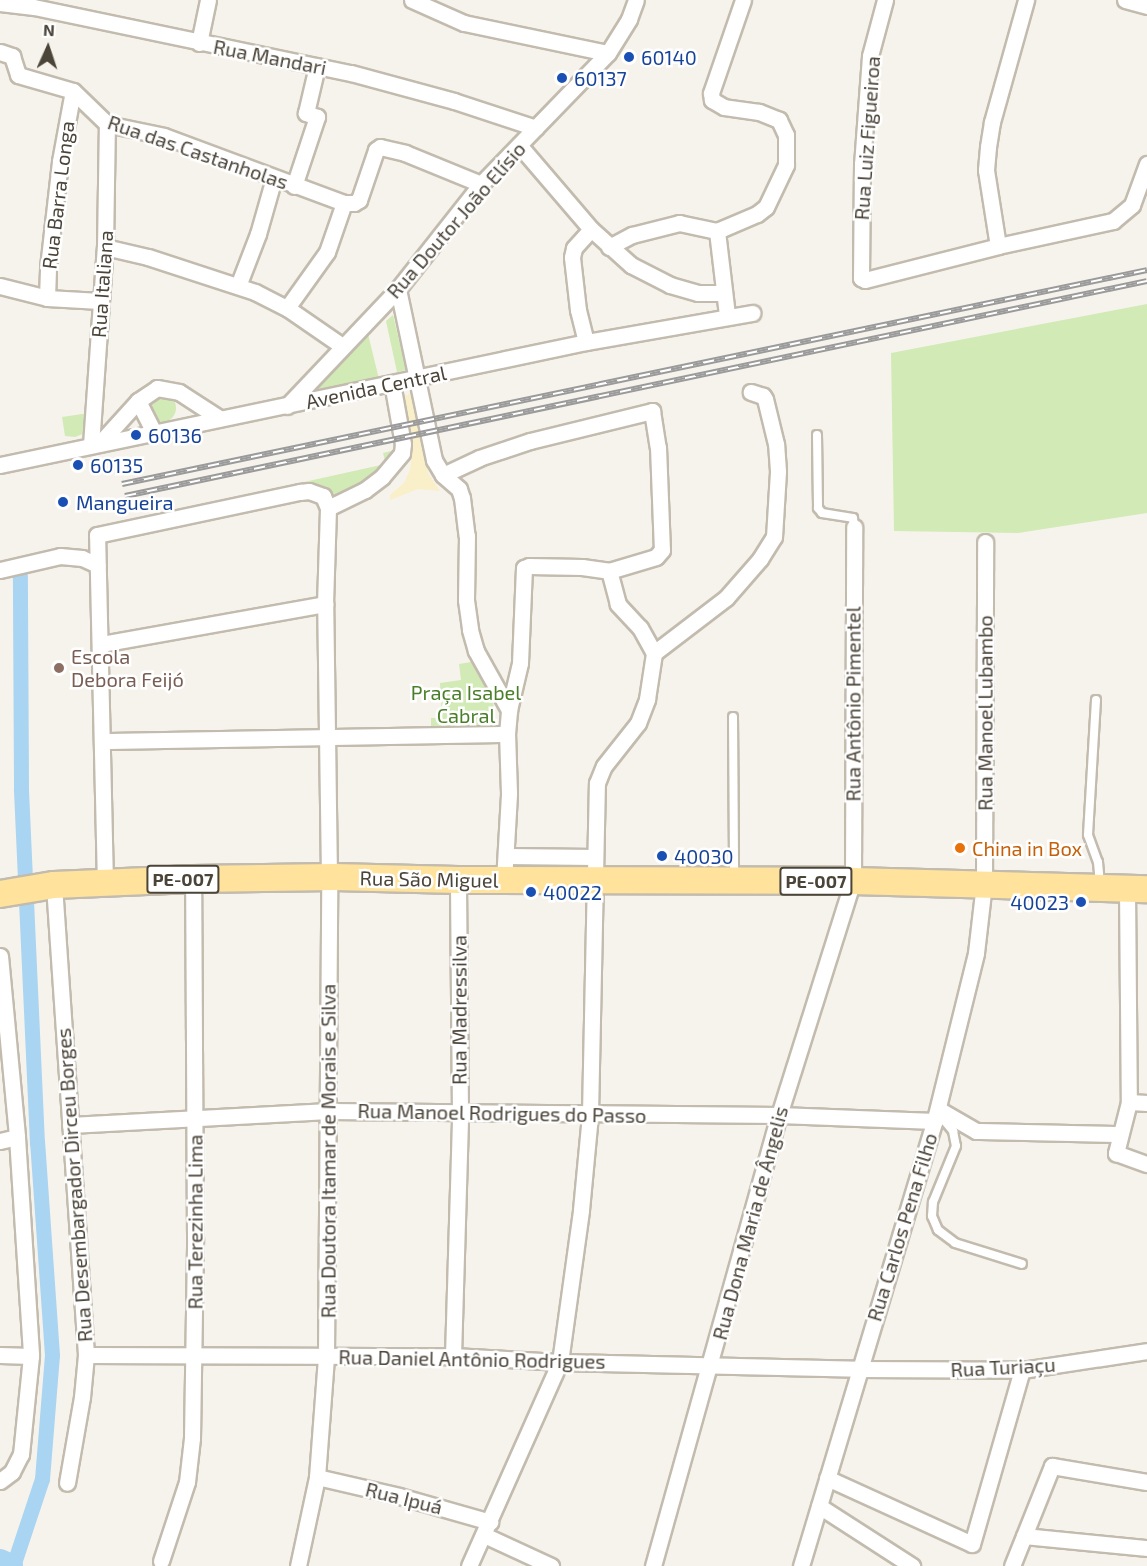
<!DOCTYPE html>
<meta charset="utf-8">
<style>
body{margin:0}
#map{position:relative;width:1147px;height:1566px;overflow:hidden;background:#f6f3ec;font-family:"Exo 2",sans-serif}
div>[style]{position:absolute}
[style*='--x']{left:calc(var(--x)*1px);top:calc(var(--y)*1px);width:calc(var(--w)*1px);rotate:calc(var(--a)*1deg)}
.green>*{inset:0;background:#d2eab5}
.round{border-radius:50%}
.sand>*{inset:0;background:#f9efc9}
.canal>*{height:15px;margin:-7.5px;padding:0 7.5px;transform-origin:7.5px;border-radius:7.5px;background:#a9d4f2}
.river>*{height:24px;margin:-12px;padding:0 12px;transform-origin:12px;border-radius:12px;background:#a9d4f2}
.roads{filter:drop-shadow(2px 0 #c2bbae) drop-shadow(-2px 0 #c2bbae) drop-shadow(0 2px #c2bbae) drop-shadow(0 -2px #c2bbae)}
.lane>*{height:8px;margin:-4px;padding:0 4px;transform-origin:4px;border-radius:4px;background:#fff}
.street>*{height:15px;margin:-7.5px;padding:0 7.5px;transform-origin:7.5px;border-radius:7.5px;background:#fff}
.primary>*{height:26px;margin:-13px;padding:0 13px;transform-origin:13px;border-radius:13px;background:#ffe39c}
.rail>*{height:6px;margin-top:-3px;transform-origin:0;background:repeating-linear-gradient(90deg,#fff 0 11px,#9a9a9a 0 22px);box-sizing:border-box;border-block:2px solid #9a9a9a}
.dots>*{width:16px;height:16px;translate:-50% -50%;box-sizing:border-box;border:3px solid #fff;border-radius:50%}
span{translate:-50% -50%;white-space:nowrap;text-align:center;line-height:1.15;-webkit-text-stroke:5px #fff;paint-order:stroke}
.shield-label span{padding:2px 4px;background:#fff;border:2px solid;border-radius:4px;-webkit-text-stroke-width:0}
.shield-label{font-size:18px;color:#4b4439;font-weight:700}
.street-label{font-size:20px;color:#4b4439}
.transit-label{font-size:20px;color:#164399}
.left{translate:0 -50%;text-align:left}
.right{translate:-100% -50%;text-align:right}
.education-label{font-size:20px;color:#785e54}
.park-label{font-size:20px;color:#4a7f2a}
.food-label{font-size:20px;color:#c56008}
.north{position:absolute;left:18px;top:18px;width:60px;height:60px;-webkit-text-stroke:4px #fff;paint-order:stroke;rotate:3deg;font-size:16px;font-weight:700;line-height:24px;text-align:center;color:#4b4439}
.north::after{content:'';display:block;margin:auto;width:21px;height:27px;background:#4b4439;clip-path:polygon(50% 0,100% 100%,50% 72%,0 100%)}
</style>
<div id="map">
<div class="green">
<div style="clip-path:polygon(1147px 304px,1147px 513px,1018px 533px,894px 531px,891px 353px)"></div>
<div style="clip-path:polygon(393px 315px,406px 370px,397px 372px,386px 321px)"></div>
<div style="clip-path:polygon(367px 330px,379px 379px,308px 396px,332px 369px)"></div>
<div class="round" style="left:148px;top:394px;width:28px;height:28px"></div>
<div style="clip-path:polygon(89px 413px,85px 433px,75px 437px,65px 436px,62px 417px)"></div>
<div style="clip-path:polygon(399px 449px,397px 466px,335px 499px,287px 491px,286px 486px,381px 465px,385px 461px,383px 453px)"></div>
<div style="clip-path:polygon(471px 662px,493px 701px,495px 719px,486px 726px,431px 726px,431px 718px,442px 718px,440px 683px,461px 680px,459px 664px)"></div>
</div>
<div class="sand">
<div style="clip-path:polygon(411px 394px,417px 399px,428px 473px,440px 491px,418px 489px,390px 500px,390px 495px,404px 483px,410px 470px,412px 453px,403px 401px,404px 396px)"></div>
</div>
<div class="canal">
<div style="--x:13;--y:1566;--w:92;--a:-71.6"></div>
<div style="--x:42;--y:1479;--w:124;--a:-85.4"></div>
<div style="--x:52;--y:1355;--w:213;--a:-94"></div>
<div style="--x:37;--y:1143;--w:355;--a:-92.6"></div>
<div style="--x:21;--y:788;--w:212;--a:-90.3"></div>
</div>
<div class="river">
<div style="--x:0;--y:1561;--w:12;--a:24"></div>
</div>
<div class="roads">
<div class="lane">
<div style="--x:817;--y:435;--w:73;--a:89.2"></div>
<div style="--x:818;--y:508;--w:6;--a:51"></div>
<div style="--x:822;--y:513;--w:31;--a:9"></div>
<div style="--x:853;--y:518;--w:9;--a:84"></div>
<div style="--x:1096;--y:700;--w:135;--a:93.4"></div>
<div style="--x:1088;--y:835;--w:29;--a:70"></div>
<div style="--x:1098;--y:862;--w:21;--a:85"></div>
<div style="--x:733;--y:717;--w:160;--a:89.6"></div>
<div style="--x:943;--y:1119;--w:16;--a:50"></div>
<div style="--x:953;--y:1131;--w:15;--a:79"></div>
<div style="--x:956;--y:1146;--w:61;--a:112.3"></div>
<div style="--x:933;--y:1202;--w:14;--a:94"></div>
<div style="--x:932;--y:1216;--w:15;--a:67"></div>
<div style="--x:938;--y:1230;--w:21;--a:37"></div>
<div style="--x:955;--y:1243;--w:70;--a:17.4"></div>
</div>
<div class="street">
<div style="--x:412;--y:0;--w:57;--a:23.9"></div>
<div style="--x:464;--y:23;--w:147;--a:11.8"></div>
<div style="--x:885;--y:0;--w:58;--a:105"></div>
<div style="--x:870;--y:56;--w:108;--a:94.2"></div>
<div style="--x:862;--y:164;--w:114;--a:90.5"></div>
<div style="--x:861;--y:278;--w:4;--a:27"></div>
<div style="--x:865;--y:280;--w:137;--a:-14.3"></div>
<div style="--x:998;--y:246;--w:118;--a:-12.3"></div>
<div style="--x:1113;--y:221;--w:25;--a:-40"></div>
<div style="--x:1132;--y:205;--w:44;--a:-69.9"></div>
<div style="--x:1125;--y:0;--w:23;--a:15"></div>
<div style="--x:0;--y:3;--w:34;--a:7"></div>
<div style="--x:34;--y:7;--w:324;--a:11.8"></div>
<div style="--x:351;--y:73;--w:107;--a:15.2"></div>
<div style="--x:454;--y:101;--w:86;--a:18.2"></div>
<div style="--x:199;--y:43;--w:44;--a:-78.2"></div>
<div style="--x:0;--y:52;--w:13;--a:18"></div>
<div style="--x:12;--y:56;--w:20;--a:72"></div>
<div style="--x:18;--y:75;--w:57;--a:16.2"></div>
<div style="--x:73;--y:91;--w:47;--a:44.1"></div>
<div style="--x:107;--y:124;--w:58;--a:11.9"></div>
<div style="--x:164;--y:136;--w:192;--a:20.4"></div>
<div style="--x:344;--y:203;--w:10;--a:0"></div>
<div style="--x:354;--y:203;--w:6;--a:-31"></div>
<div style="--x:359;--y:200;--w:53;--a:-71.2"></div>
<div style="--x:376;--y:150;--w:5;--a:-37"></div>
<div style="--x:380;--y:147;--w:26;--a:13"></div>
<div style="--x:405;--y:153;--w:82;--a:22.2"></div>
<div style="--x:519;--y:145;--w:111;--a:49.4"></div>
<div style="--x:591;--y:229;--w:54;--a:42"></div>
<div style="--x:631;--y:265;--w:44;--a:27.1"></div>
<div style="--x:670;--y:285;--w:29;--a:16"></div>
<div style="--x:698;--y:293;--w:26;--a:0"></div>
<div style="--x:294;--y:186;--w:73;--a:-71.6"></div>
<div style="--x:317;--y:117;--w:12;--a:-160"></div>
<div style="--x:306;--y:113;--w:48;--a:-76.8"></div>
<div style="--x:998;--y:246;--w:77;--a:-99"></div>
<div style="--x:986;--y:170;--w:23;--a:-85"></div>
<div style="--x:988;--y:147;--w:25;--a:-81"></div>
<div style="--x:992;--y:122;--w:127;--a:-74.4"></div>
<div style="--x:105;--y:247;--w:44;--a:13.1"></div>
<div style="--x:148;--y:257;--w:113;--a:18.1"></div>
<div style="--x:255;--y:292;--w:36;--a:27"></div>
<div style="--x:287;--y:308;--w:67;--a:34.6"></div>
<div style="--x:609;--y:247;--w:26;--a:-28"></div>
<div style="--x:632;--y:235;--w:49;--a:-14.3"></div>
<div style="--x:679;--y:223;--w:39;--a:12"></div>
<div style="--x:0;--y:286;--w:49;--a:14.3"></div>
<div style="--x:47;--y:298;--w:53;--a:3.2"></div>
<div style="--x:238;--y:286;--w:56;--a:-69"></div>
<div style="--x:258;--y:234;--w:58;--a:-74.1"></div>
<div style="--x:398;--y:289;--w:175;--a:78.1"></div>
<div style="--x:434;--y:460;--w:17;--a:59"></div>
<div style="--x:443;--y:475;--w:21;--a:41"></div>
<div style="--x:459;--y:489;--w:9;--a:72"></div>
<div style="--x:462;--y:498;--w:38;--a:83"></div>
<div style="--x:467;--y:536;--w:64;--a:90.9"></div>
<div style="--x:466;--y:600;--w:30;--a:82"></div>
<div style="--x:470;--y:630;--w:22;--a:74"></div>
<div style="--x:476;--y:651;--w:68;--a:60.8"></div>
<div style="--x:47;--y:298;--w:31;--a:-88"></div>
<div style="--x:48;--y:267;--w:107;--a:-83.5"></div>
<div style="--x:60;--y:161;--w:71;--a:-79.5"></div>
<div style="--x:287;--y:308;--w:69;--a:-54.5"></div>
<div style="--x:327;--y:252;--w:52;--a:-70.9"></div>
<div style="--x:727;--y:315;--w:85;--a:-96.8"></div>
<div style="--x:717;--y:231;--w:43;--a:-23"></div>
<div style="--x:757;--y:214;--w:11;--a:-38"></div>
<div style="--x:766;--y:207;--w:47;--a:-64.5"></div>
<div style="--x:786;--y:165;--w:30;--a:-90"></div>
<div style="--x:786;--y:135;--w:17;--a:-115"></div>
<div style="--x:779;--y:120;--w:22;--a:-158"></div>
<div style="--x:759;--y:112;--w:35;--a:-172"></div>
<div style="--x:724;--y:107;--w:14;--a:-150"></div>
<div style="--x:712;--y:100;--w:7;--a:-98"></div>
<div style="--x:711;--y:93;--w:98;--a:-71"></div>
<div style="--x:586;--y:342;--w:33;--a:-104"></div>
<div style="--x:578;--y:310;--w:53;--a:-96.5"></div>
<div style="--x:572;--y:257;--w:9;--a:-77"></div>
<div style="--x:574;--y:248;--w:25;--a:-48"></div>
<div style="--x:138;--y:401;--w:36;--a:63"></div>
<div style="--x:287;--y:406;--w:161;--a:-46.5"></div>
<div style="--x:398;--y:289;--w:134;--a:-51.7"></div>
<div style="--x:481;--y:184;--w:182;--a:-45.9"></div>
<div style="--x:608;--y:53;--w:40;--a:-58"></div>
<div style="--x:629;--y:19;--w:20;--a:-70"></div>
<div style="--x:99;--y:444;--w:58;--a:-47.8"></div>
<div style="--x:138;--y:401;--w:23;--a:-34"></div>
<div style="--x:157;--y:388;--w:22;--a:10"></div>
<div style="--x:179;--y:392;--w:48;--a:33"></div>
<div style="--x:91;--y:445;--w:198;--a:-86"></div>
<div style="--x:105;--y:247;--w:123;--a:-89.1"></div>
<div style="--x:0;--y:465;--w:599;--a:-11.85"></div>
<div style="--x:586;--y:342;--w:169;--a:-9.9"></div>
<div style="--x:443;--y:475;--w:40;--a:-25"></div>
<div style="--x:479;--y:458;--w:54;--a:-18.4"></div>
<div style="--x:530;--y:441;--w:126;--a:-13.8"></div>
<div style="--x:652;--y:411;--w:36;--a:81"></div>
<div style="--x:658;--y:447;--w:103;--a:87.8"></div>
<div style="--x:662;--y:550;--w:9;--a:131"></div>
<div style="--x:656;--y:557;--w:49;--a:163.4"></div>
<div style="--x:0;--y:570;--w:62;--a:-13.1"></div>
<div style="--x:60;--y:556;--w:22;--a:5"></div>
<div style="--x:82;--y:558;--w:17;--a:24"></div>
<div style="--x:101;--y:644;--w:228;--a:-10.1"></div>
<div style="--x:654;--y:653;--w:91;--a:-37.4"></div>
<div style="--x:726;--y:598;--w:52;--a:-48.9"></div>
<div style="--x:760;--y:559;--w:26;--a:-58"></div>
<div style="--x:774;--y:537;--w:66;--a:-86.5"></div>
<div style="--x:778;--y:471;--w:27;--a:-94"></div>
<div style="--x:776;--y:444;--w:46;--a:-103.7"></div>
<div style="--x:765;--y:399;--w:4;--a:-124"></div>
<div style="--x:763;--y:396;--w:13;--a:-162"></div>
<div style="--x:102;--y:741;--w:405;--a:-1"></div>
<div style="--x:506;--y:856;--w:88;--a:0.7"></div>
<div style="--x:504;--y:881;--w:88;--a:-86.7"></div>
<div style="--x:509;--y:793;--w:59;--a:-91.9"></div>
<div style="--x:507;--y:734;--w:24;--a:-85"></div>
<div style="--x:509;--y:710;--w:48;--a:-76.8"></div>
<div style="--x:520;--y:663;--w:95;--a:-87.6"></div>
<div style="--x:524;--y:568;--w:5;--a:-22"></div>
<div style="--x:529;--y:566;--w:53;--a:1.1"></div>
<div style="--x:582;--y:567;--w:27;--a:8"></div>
<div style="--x:105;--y:884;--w:349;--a:-91.3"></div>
<div style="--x:97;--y:535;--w:208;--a:-12"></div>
<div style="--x:300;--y:492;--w:9;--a:-6"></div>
<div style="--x:309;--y:491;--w:15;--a:20"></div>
<div style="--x:323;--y:496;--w:13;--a:67"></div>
<div style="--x:54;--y:885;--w:471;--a:86.1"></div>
<div style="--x:86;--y:1355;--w:42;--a:95.4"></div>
<div style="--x:82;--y:1397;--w:87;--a:99.9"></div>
<div style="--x:1127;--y:889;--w:213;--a:89.5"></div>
<div style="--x:1129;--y:1102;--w:53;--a:104.3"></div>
<div style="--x:1116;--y:1153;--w:33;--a:20"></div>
<div style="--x:0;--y:956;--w:182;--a:84.6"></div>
<div style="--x:17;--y:1137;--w:219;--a:86.3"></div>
<div style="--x:31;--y:1356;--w:99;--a:95.8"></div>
<div style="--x:21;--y:1454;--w:20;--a:117"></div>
<div style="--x:12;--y:1472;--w:15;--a:143"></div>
<div style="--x:1129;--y:1102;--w:18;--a:3"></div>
<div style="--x:938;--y:1109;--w:44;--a:30.1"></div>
<div style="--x:976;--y:1131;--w:143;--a:1.2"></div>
<div style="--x:70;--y:1125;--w:259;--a:-3.1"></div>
<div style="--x:329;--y:1111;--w:450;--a:0.5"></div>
<div style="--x:779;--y:1115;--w:156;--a:2.2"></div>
<div style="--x:0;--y:1141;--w:17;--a:-13"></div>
<div style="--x:0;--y:1355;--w:31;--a:2"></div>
<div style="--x:86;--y:1355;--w:367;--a:0.2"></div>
<div style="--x:453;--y:1356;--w:107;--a:3.2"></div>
<div style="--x:560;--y:1362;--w:298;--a:1.3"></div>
<div style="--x:858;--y:1369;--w:164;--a:0.3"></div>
<div style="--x:1022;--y:1370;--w:126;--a:-8.6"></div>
<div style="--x:453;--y:1356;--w:243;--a:-88.3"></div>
<div style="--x:460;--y:1113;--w:233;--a:-90.5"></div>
<div style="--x:317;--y:1477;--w:84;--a:13"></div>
<div style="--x:399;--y:1496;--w:95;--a:15.9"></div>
<div style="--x:827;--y:1478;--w:159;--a:24.5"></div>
<div style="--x:972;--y:1544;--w:181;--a:-74"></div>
<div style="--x:819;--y:1506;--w:111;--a:32.8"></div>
<div style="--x:484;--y:1535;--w:74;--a:24.8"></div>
<div style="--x:1024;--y:1536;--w:124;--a:5.6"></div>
<div style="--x:161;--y:1561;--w:83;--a:-71.8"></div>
<div style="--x:187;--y:1482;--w:44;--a:-83.5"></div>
<div style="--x:192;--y:1438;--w:201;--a:-89.1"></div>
<div style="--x:195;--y:1237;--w:358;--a:-90.3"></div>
<div style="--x:298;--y:1566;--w:91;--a:-77.9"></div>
<div style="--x:317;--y:1477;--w:121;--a:-85.7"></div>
<div style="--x:326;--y:1356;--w:479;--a:-89.6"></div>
<div style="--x:329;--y:877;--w:273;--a:-90.8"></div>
<div style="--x:325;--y:604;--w:96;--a:-88.2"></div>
<div style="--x:328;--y:508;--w:41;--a:-25.9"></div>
<div style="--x:365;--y:490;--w:21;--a:-37"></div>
<div style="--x:382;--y:477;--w:31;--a:-50"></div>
<div style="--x:402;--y:453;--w:9;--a:-84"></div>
<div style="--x:403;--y:444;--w:62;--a:-100.2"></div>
<div style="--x:469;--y:1566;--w:223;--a:-66"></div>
<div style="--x:560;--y:1362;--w:153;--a:-82.1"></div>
<div style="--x:581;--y:1210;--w:96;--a:-84.6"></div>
<div style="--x:590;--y:1114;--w:331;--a:-88.8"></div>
<div style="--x:597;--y:783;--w:18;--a:-68"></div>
<div style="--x:604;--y:766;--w:55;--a:-51.7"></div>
<div style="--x:638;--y:723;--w:26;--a:-69"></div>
<div style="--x:647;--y:699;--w:47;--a:-81.3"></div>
<div style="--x:654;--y:653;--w:29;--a:-119"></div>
<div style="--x:640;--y:628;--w:33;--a:-133"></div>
<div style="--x:618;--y:604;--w:34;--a:-105"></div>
<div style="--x:653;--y:1566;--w:468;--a:-74.4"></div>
<div style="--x:779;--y:1115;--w:245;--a:-72.5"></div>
<div style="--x:853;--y:881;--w:354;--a:-89.8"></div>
<div style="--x:801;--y:1566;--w:471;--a:-73.3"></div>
<div style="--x:936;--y:1115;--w:167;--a:-76.1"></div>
<div style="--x:976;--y:953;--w:69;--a:-83.4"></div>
<div style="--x:984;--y:884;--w:342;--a:-89.8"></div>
<div style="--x:1012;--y:1566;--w:108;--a:-68.2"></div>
<div style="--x:1052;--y:1466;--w:96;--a:9.6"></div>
</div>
<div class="primary">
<div style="--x:0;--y:894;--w:55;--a:-9.5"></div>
<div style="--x:54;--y:885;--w:139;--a:-2.5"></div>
<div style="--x:193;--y:879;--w:141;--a:-0.8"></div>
<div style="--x:334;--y:877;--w:124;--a:1.4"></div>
<div style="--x:458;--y:880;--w:395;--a:0.1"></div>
<div style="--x:853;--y:881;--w:294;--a:1.6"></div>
</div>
</div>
<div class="rail">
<div style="--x:122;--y:484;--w:1047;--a:-11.79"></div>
<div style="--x:125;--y:496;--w:1044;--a:-11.88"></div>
</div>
<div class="dots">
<div style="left:629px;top:57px;background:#1a4fb4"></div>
<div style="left:562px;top:78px;background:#1a4fb4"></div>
<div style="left:136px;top:435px;background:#1a4fb4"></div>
<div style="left:78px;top:465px;background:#1a4fb4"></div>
<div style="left:63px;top:502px;background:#1a4fb4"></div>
<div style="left:59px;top:668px;background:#8d6e63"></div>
<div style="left:960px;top:848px;background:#e8710a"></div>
<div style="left:662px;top:856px;background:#1a4fb4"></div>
<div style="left:531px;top:892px;background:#1a4fb4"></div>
<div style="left:1081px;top:902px;background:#1a4fb4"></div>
</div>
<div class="shield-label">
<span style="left:183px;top:879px">PE-007</span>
<span style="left:816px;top:881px">PE-007</span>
</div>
<div class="street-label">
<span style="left:270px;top:57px;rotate:11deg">Rua Mandari</span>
<span style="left:867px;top:138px;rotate:-86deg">Rua Luiz Figueiroa</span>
<span style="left:198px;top:152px;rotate:19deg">Rua das Castanholas</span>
<span style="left:58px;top:195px;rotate:-83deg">Rua Barra Longa</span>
<span style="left:456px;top:220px;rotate:-49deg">Rua Doutor João Elísio</span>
<span style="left:102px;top:284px;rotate:-86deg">Rua Italiana</span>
<span style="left:376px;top:387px;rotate:-12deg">Avenida Central</span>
<span style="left:853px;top:704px;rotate:-90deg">Rua Antônio Pimentel</span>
<span style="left:985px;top:713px;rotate:-90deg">Rua Manoel Lubambo</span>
<span style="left:429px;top:879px;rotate:1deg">Rua São Miguel</span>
<span style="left:459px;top:1010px;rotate:-90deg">Rua Madressilva</span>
<span style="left:502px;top:1113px;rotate:1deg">Rua Manoel Rodrigues do Passo</span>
<span style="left:328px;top:1151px;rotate:-90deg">Rua Doutora Itamar de Morais e Silva</span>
<span style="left:74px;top:1185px;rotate:-94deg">Rua Desembargador Dirceu Borges</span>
<span style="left:195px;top:1222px;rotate:-90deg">Rua Terezinha Lima</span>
<span style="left:750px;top:1223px;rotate:-75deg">Rua Dona Maria de Ângelis</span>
<span style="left:902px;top:1227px;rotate:-73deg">Rua Carlos Pena Filho</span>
<span style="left:472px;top:1359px;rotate:1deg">Rua Daniel Antônio Rodrigues</span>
<span style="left:1003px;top:1367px;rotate:-3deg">Rua Turiaçu</span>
<span style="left:404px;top:1498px;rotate:14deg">Rua Ipuá</span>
</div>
<div class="transit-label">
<span class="left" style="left:641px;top:57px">60140</span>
<span class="left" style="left:574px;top:78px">60137</span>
<span class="left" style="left:148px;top:435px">60136</span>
<span class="left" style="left:90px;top:465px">60135</span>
<span class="left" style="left:76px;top:502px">Mangueira</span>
<span class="left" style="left:674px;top:856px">40030</span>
<span class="left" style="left:543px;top:892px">40022</span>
<span class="right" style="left:1069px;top:902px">40023</span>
</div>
<div class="education-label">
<span class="left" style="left:71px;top:668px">Escola<br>Debora Feijó</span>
</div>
<div class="park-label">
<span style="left:466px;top:704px">Praça Isabel<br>Cabral</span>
</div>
<div class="food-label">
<span class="left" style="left:972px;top:848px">China in Box</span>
</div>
<div class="north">N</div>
</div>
